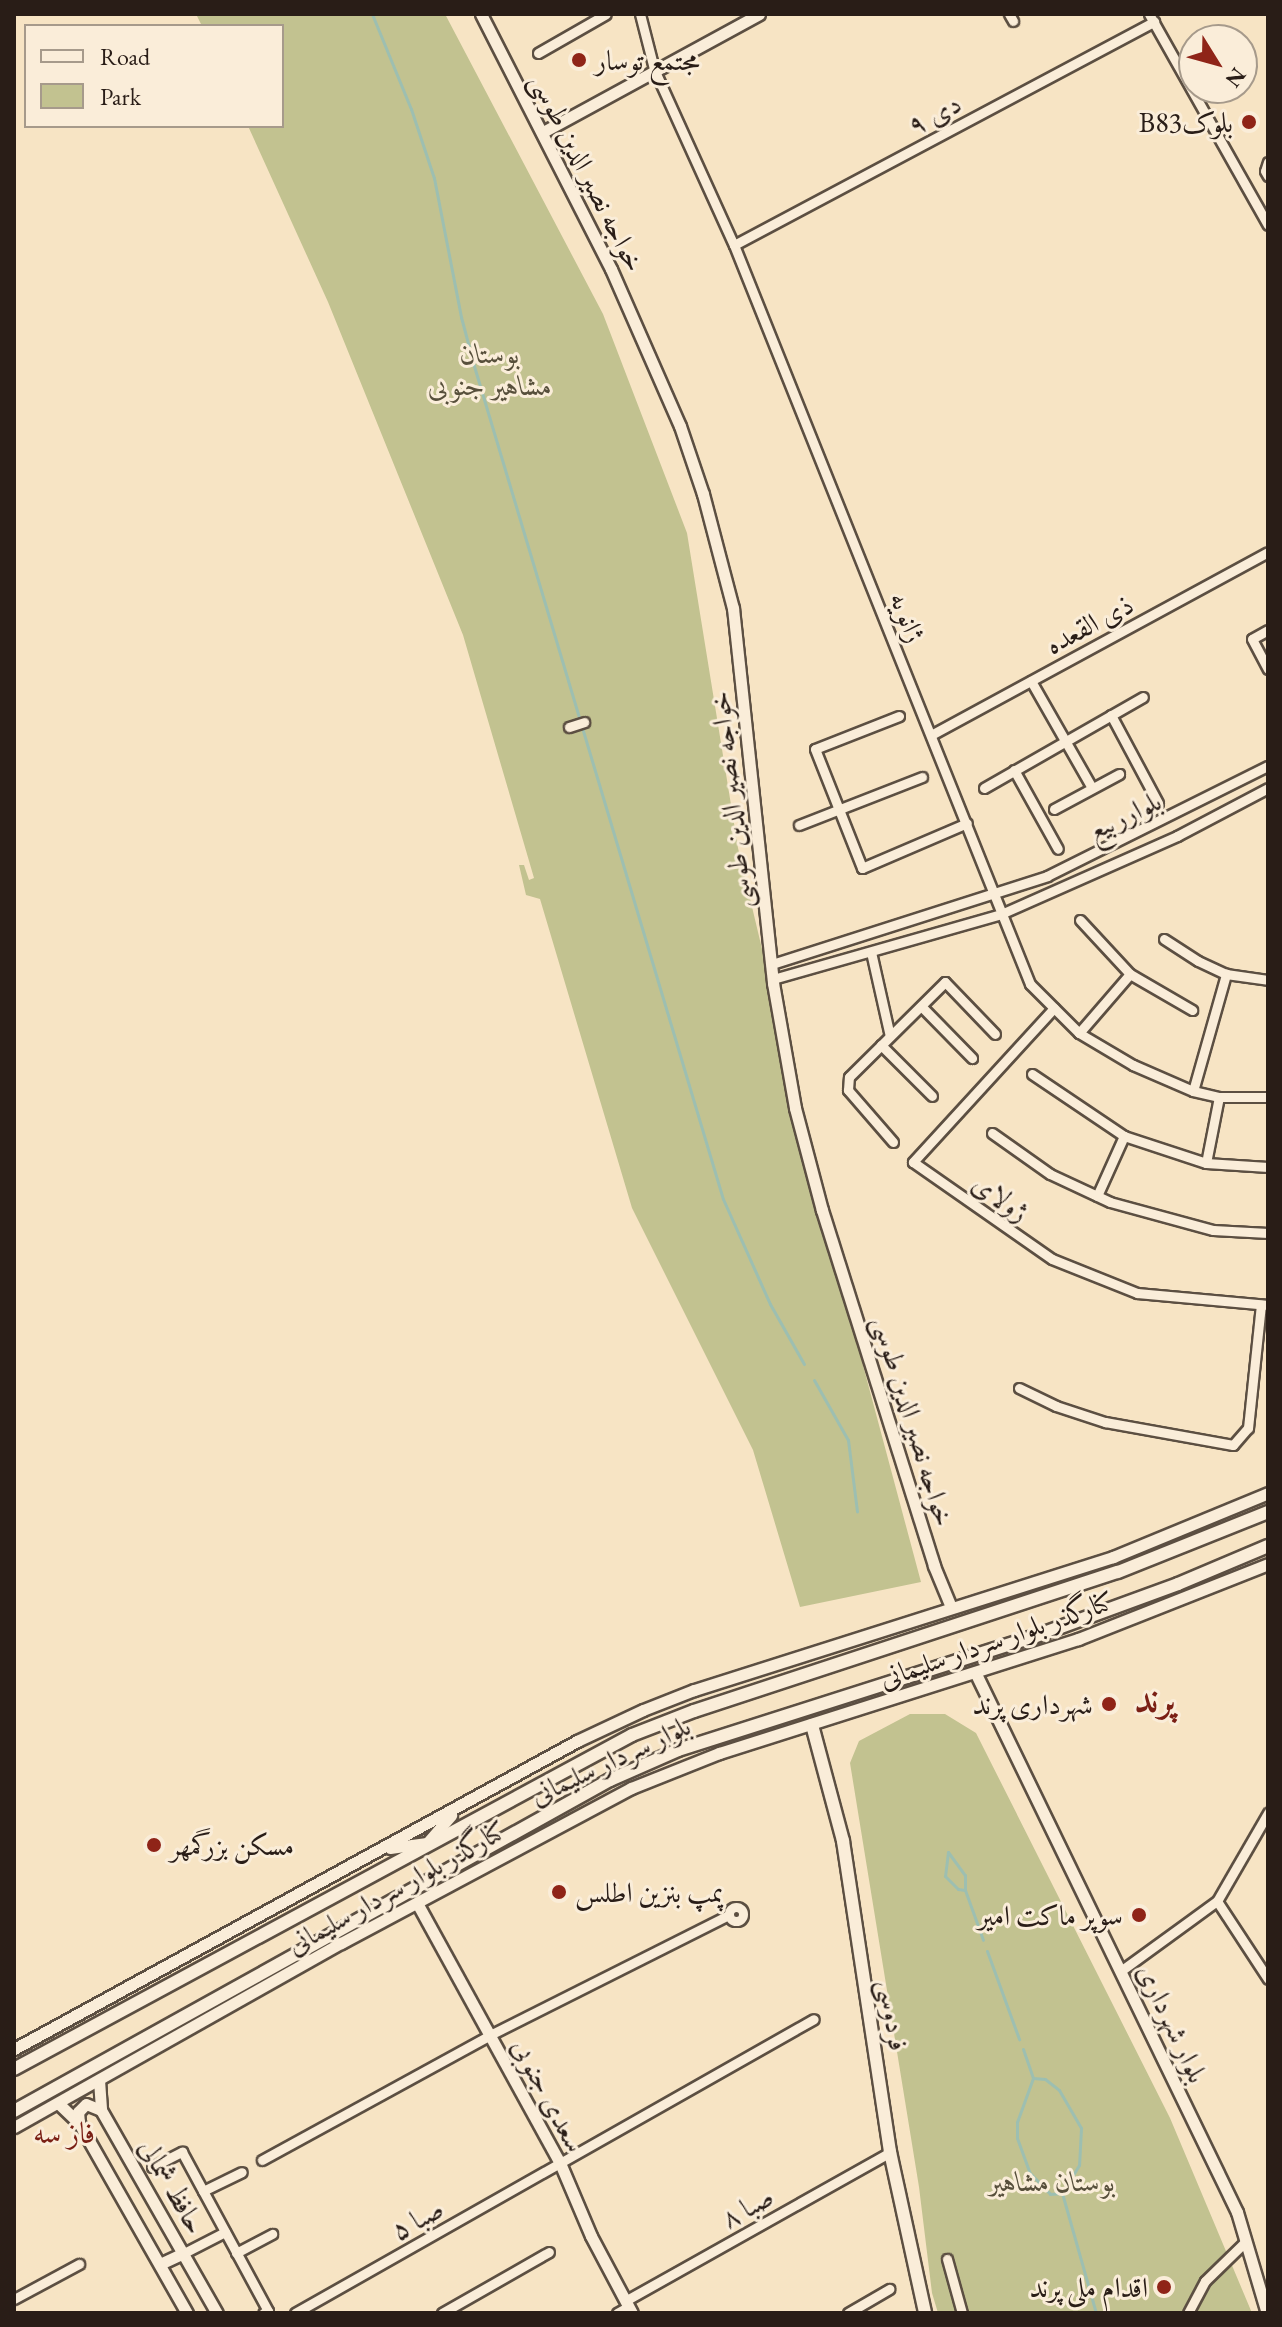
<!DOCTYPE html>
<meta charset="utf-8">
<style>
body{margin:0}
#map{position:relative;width:1282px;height:2327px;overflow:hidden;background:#f7e4c4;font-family:"EB Garamond",Amiri,serif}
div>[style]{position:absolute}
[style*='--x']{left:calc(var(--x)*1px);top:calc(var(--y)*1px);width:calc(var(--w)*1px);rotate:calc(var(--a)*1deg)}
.green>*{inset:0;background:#c2c290}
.stream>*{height:3px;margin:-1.5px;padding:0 1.5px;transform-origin:1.5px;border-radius:1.5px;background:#9dbfb1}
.roads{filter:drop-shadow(2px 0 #5c4f42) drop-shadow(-2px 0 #5c4f42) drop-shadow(0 2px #5c4f42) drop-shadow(0 -2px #5c4f42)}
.minor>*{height:9px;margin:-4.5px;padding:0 4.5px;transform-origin:4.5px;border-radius:4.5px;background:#faedd9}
.minor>.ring{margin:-4.5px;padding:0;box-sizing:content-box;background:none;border:9px solid #faedd9;border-radius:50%}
.tertiary>*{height:11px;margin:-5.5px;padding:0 5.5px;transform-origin:5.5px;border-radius:5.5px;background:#faedd9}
.secondary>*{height:12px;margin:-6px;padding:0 6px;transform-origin:6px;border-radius:6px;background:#faedd9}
.dots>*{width:22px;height:22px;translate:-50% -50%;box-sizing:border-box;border:4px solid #faedd9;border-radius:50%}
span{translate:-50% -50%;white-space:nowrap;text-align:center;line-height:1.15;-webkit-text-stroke:6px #faedd9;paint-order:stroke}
.poi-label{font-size:28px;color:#291d17}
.left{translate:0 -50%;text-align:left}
.right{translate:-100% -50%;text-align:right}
.street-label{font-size:28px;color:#291d17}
.park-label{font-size:28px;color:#574f3b;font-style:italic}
.neighbourhood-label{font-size:30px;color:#7a1f14}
.district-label{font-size:36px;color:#7a1f14;font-weight:700}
.frame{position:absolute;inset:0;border:16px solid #291d17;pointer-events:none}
.legend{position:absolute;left:24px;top:24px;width:260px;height:104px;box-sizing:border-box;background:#faedd9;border:2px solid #a69a8b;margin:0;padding:10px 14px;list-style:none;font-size:24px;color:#291d17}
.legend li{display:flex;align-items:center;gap:16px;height:40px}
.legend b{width:40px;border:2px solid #a69a8b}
.north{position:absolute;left:1178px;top:24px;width:80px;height:80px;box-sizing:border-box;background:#faedd9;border:2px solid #a69a8b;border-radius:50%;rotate:127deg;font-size:22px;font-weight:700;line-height:32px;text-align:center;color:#291d17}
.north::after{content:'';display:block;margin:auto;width:28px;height:36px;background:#8f2418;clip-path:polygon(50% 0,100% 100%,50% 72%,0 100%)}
</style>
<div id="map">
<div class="green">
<div style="clip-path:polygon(196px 14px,445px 14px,603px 314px,687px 533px,738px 848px,845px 1298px,921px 1582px,800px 1607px,753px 1450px,632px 1208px,540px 899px,526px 895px,519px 865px,524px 865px,529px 880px,534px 878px,463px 635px,328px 302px,248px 126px,282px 126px,282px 26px,202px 26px)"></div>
<div style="clip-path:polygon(910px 1714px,945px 1714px,976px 1733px,1170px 2118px,1252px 2313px,938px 2313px,932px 2293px,919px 2187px,850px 1763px,859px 1741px)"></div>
</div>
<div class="stream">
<div style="--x:372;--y:14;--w:103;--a:67.7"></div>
<div style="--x:411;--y:109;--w:73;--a:71.6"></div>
<div style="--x:434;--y:178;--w:142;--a:79"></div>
<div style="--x:461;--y:317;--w:51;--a:75.1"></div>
<div style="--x:474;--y:366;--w:869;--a:73.36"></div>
<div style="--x:723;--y:1199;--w:115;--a:65.9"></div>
<div style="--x:770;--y:1304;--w:69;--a:60.5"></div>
<div style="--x:814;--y:1380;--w:69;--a:60.5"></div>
<div style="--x:848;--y:1440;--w:72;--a:82.8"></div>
<div style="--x:948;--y:1852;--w:29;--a:54"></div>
<div style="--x:965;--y:1875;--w:15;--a:90"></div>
<div style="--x:965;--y:1890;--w:53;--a:70.2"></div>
<div style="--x:948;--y:1852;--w:24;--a:97"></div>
<div style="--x:945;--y:1876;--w:18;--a:45"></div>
<div style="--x:958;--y:1889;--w:7;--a:8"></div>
<div style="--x:987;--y:1951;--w:94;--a:70"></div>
<div style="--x:1023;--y:2049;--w:31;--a:71"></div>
<div style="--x:1033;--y:2078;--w:47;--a:110"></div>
<div style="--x:1017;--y:2122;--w:16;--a:90"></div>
<div style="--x:1017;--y:2138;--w:37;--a:70"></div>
<div style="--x:1030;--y:2173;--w:29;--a:46"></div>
<div style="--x:1050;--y:2194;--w:12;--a:-5"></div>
<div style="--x:1062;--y:2193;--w:125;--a:74.2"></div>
<div style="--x:1033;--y:2078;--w:12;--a:5"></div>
<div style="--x:1045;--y:2079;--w:18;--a:38"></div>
<div style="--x:1059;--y:2090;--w:44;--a:59.9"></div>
<div style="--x:1081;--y:2128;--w:37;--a:93"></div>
<div style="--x:1079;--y:2165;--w:33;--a:121"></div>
</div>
<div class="roads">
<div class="minor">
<div style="--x:640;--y:14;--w:57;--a:75.7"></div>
<div style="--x:654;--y:69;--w:193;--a:65.6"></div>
<div style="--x:734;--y:245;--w:796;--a:68.17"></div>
<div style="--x:1030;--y:984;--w:69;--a:45"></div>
<div style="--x:1079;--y:1033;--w:63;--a:30.7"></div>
<div style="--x:1133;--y:1065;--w:65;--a:23.4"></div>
<div style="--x:1193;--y:1091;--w:27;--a:13"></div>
<div style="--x:1219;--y:1097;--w:49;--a:0"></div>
<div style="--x:1009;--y:14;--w:8;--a:60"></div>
<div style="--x:1149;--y:14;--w:242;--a:60.6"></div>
<div style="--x:538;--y:53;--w:78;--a:-29.8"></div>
<div style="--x:1268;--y:162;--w:9;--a:108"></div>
<div style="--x:1265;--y:171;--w:6;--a:59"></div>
<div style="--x:734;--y:245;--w:476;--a:-28"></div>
<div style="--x:1268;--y:630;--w:18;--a:151"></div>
<div style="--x:1252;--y:639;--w:34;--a:62"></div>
<div style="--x:1031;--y:681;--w:123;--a:60.3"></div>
<div style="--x:1111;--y:715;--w:100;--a:61.9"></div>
<div style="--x:899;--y:716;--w:90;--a:158.6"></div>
<div style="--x:815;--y:749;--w:128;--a:68.4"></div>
<div style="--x:862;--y:868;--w:114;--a:-23.2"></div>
<div style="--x:569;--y:727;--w:16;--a:-18"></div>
<div style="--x:931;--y:735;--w:383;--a:-28.5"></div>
<div style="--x:1014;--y:770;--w:90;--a:60.9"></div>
<div style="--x:984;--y:788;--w:183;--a:-29.8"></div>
<div style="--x:1054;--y:809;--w:74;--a:-28.3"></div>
<div style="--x:799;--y:825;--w:132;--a:-21.3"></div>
<div style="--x:1080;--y:920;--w:74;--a:47.2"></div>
<div style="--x:1130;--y:974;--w:72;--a:30.1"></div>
<div style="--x:1164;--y:939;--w:40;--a:32.9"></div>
<div style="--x:1198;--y:961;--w:31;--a:25"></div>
<div style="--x:1226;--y:974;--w:42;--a:8.1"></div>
<div style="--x:871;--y:952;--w:86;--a:77.3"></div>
<div style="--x:772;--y:964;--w:289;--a:-17.7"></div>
<div style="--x:1047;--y:876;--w:247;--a:-26.5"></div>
<div style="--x:773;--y:979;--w:237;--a:-15.9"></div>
<div style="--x:1001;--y:914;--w:193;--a:-23.9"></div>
<div style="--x:1177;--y:836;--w:103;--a:-27.8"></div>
<div style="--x:921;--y:1006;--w:73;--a:45.6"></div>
<div style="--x:1054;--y:1008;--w:209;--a:132.5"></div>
<div style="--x:913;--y:1162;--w:169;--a:34.9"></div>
<div style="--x:1052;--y:1259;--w:92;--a:21.8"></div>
<div style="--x:1137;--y:1293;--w:132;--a:5.2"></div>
<div style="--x:1079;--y:1033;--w:78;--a:-49.2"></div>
<div style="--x:881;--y:1045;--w:72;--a:45"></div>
<div style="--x:1032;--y:1074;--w:111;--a:34"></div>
<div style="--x:1124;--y:1136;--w:86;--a:18.2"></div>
<div style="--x:1206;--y:1163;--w:62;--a:3.7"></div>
<div style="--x:1193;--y:1091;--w:122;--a:-74.2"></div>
<div style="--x:992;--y:1133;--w:71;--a:35.3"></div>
<div style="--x:1050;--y:1174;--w:66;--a:25"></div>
<div style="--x:1110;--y:1202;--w:107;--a:15.2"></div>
<div style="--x:1213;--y:1230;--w:55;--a:3.1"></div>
<div style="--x:893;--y:1142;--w:69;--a:-130.9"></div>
<div style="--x:848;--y:1090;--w:13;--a:-86"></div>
<div style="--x:849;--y:1077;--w:135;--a:-44.7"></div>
<div style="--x:945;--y:982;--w:72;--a:46.1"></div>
<div style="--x:1206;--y:1163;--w:67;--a:-78.9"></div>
<div style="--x:1097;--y:1196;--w:66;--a:-65.8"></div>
<div style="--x:1019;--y:1388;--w:41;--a:25.9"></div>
<div style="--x:1056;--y:1406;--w:52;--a:18.1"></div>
<div style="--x:1105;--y:1422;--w:130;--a:10.2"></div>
<div style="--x:1233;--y:1445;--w:23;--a:-49"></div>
<div style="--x:1248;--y:1428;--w:124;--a:-84"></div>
<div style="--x:1217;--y:1901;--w:102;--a:-59.9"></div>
<div class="ring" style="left:729px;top:1907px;width:5px;height:5px"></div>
<div style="--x:1122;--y:1970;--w:117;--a:-36"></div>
<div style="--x:1217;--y:1901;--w:93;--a:56.8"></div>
<div style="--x:262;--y:2160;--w:260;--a:-28.7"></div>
<div style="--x:490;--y:2035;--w:267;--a:-26.7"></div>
<div style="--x:152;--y:2167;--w:34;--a:-27"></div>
<div style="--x:182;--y:2152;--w:181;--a:61.6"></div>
<div style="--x:268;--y:2311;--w:5;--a:158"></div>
<div style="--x:203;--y:2191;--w:43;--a:-26"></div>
<div style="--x:184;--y:2253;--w:46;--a:-27.1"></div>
<div style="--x:236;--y:2253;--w:41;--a:-27.8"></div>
<div style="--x:947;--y:2259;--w:56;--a:74.5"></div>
<div style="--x:14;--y:2299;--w:74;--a:-28.3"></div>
<div style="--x:625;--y:2301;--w:304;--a:-29.3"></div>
<div style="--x:295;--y:2313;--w:596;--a:-29.53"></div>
<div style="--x:442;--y:2313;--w:123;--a:-29.7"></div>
<div style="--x:617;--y:2313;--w:13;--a:-29"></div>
<div style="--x:848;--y:2313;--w:48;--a:-30.3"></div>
<div style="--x:1188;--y:2313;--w:36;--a:-62"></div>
<div style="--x:1205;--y:2281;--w:57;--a:-44.3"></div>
</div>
<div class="tertiary">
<div style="--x:481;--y:14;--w:286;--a:63"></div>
<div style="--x:611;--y:269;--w:171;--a:66.3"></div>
<div style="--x:680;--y:426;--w:72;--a:71.3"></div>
<div style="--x:703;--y:494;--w:118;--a:75.3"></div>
<div style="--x:733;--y:608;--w:377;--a:83.9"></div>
<div style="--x:773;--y:983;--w:127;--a:80"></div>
<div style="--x:795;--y:1108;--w:106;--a:75.2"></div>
<div style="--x:822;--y:1210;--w:373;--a:72.5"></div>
<div style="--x:934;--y:1566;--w:44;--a:67.5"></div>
<div style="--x:543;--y:132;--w:246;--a:-28.6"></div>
<div style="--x:976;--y:1674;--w:598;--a:64.12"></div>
<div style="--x:1237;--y:2212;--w:105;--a:73.5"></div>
<div style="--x:390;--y:1848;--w:37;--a:-8"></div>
<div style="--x:427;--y:1843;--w:37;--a:-49"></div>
<div style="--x:417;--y:1903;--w:297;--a:61.2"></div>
<div style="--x:560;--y:2163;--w:79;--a:67"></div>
<div style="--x:591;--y:2236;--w:87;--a:62"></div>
<div style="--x:14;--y:2049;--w:642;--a:-28.68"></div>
<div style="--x:577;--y:1741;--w:73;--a:-25.2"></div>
<div style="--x:643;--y:1710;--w:55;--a:-21.4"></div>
<div style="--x:694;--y:1690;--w:440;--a:-17.6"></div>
<div style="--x:1113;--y:1557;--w:168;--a:-22.4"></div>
<div style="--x:99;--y:2080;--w:30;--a:86"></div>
<div style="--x:101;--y:2110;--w:234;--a:60.3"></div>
<div style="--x:58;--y:2103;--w:29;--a:44"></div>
<div style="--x:79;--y:2123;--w:219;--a:60.4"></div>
<div style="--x:79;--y:2123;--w:11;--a:-95"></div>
<div style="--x:78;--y:2112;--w:11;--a:-45"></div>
<div style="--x:86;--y:2104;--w:16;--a:22"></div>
<div style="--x:14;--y:2127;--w:375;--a:-29.4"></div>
<div style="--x:341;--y:1943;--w:329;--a:-28.1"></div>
<div style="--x:631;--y:1788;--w:95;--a:-21.7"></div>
<div style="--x:719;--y:1753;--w:377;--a:-17.6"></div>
<div style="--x:1078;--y:1639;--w:204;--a:-21.5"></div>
<div style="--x:160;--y:2264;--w:26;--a:-25"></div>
</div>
<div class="secondary">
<div style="--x:812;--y:1725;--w:120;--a:75"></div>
<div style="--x:843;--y:1841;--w:315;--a:81.4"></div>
<div style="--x:890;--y:2152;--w:165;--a:77.7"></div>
<div style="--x:14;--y:2069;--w:702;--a:-28.39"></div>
<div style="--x:632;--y:1735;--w:66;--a:-21.2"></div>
<div style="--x:694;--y:1711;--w:446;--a:-18.2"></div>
<div style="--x:1118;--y:1572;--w:162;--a:-21.8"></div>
<div style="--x:14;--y:2111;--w:682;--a:-29.05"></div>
<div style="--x:610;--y:1780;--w:74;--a:-23.8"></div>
<div style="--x:678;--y:1750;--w:376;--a:-17.7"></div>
<div style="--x:1036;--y:1636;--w:151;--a:-20.1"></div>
<div style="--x:1178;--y:1584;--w:98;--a:-22.9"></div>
</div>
</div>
<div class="dots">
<div style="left:579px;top:60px;background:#8f2418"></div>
<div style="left:1249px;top:122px;background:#8f2418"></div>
<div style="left:1109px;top:1704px;background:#8f2418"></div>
<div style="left:154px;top:1845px;background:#8f2418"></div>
<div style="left:559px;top:1892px;background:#8f2418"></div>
<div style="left:1139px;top:1915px;background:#8f2418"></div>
<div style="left:1164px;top:2287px;background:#8f2418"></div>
</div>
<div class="poi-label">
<span class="left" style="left:595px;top:60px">مجتمع توسار</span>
<span class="right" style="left:1233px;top:122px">B83بلوک</span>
<span class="right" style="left:1093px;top:1704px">شهرداری پرند</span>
<span class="left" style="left:170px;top:1845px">مسکن بزرگمهر</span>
<span class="left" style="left:575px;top:1892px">پمپ بنزین اطلس</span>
<span class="right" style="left:1123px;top:1915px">سوپر ماکت امیر</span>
<span class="right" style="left:1148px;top:2287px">اقدام ملی پرند</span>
</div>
<div class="street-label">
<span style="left:934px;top:114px;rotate:-28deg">۹ دی</span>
<span style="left:588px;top:172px;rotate:63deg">خواجه نصیر الدین طوسی</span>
<span style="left:908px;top:617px;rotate:68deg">ژانویه</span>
<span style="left:1089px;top:624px;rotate:-28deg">ذی القعده</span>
<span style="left:730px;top:800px;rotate:-96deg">خواجه نصیر الدین طوسی</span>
<span style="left:1124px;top:815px;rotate:-25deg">بلوارربیع</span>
<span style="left:1001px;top:1197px;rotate:35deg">ژولای</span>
<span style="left:914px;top:1421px;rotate:73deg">خواجه نصیر الدین طوسی</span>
<span style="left:996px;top:1639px;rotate:-19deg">کنارگذر بلوار سردار سلیمانی</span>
<span style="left:610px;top:1760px;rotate:-25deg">بلوار سردار سلیمانی</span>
<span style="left:396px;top:1887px;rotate:-29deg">کنارگذر بلوار سردار سلیمانی</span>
<span style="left:894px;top:2015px;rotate:81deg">فردوسی</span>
<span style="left:1173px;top:2023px;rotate:65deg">بلوار شهرداری</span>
<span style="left:549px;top:2095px;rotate:62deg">سعدی جنوبی</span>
<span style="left:173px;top:2186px;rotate:60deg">حافظ شمالی</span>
<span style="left:747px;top:2207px;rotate:-29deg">صبا ۸</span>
<span style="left:417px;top:2219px;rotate:-29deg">صبا ۵</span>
</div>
<div class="park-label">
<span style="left:490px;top:369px">بوستان<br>مشاهیر جنوبی</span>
<span style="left:1052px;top:2181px">بوستان مشاهیر</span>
</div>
<div class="neighbourhood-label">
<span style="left:64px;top:2133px">فاز سه</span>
</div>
<div class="district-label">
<span style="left:1155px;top:1700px">پرند</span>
</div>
<div class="frame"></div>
<ul class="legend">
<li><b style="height:10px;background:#faedd9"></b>Road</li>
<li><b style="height:22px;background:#c2c290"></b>Park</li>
</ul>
<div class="north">N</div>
</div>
